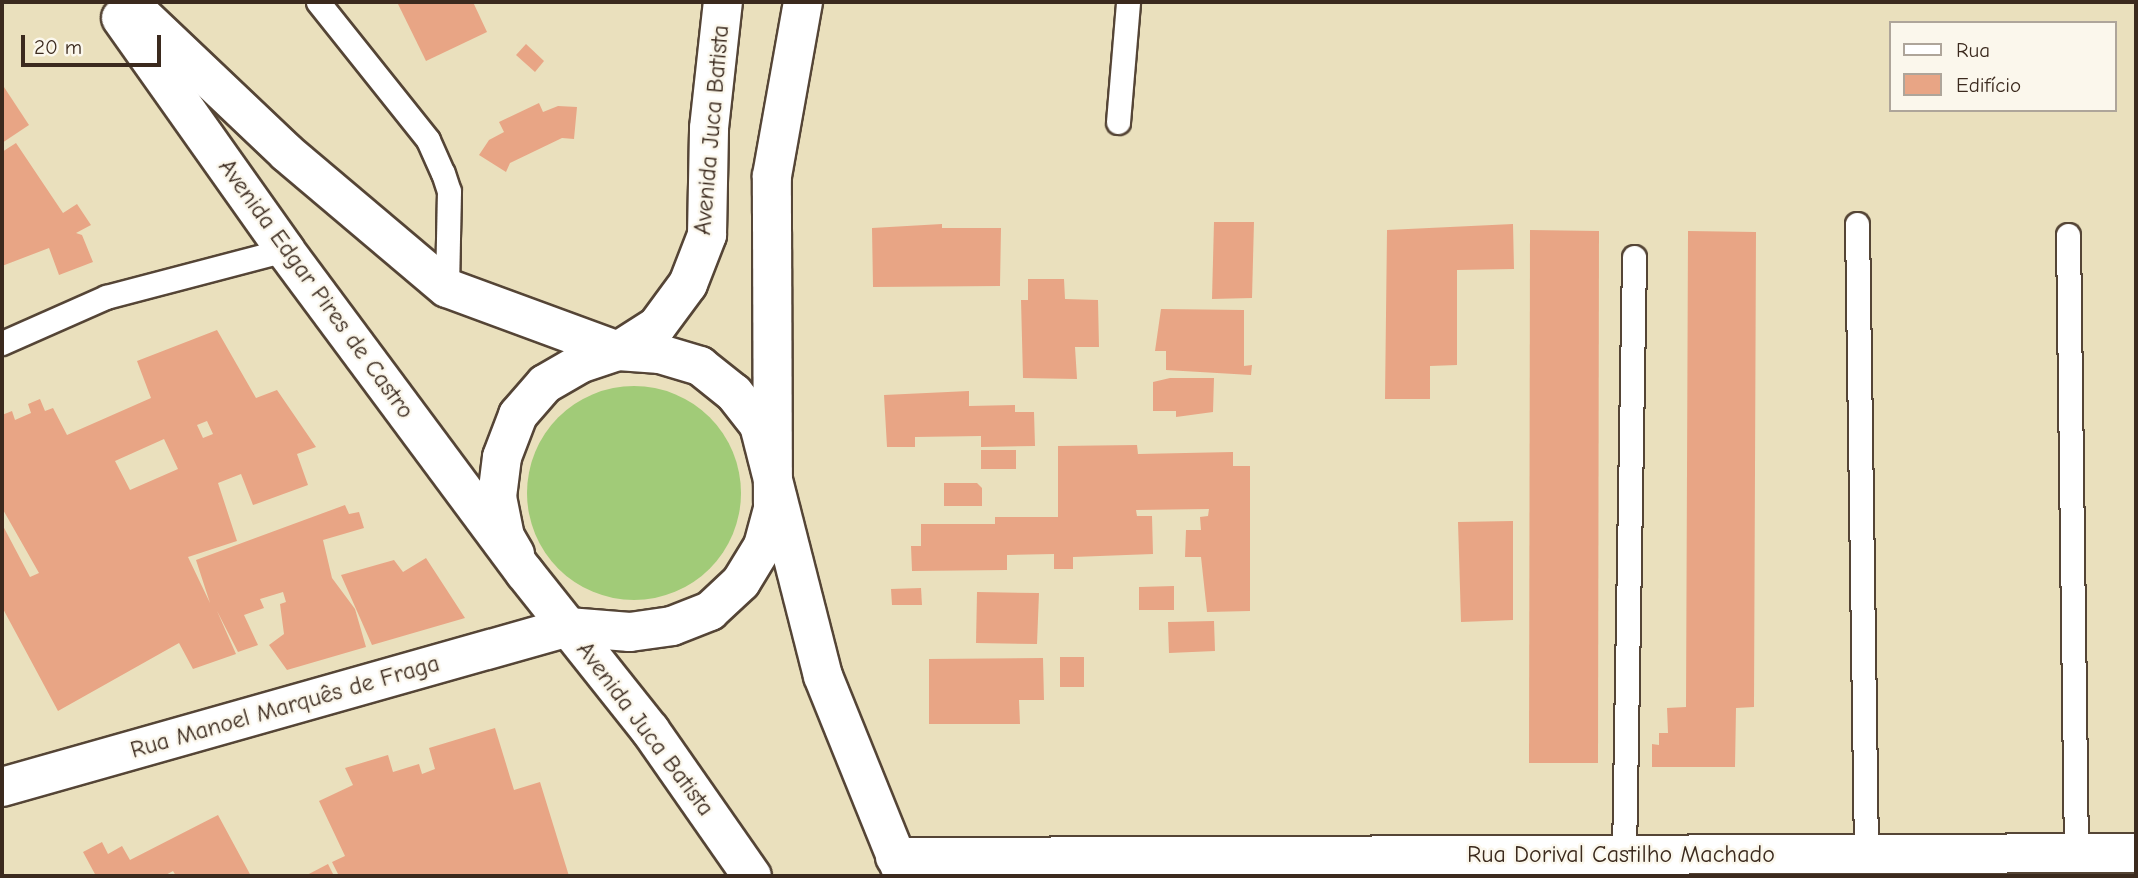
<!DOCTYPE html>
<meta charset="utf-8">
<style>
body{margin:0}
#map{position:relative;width:2138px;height:878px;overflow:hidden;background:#eae0bd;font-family:"Comic Neue",sans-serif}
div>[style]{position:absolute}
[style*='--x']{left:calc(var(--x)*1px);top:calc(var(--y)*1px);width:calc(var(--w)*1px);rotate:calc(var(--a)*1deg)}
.green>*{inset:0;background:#a1cb78}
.round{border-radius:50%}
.building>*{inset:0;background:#e8a585}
.roads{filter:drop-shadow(2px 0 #554536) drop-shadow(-2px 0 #554536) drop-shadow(0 2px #554536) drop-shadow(0 -2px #554536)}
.service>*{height:23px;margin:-11.5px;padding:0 11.5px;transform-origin:11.5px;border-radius:11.5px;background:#fff}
.minor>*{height:38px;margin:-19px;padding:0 19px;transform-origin:19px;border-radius:19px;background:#fff}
.secondary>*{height:38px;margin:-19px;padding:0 19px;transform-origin:19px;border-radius:19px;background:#fff}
.primary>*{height:38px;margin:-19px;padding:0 19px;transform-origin:19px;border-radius:19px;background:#fff}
span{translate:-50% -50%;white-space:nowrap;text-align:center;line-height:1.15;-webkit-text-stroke:5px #fbf7ec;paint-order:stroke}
.street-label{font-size:24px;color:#3b2a1e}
.frame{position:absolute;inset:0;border:4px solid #3b2a1e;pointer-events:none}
.legend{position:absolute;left:1889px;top:21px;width:228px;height:91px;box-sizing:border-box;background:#fbf7ec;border:2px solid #aea59a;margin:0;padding:9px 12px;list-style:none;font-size:21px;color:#3b2a1e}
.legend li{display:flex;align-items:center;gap:14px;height:35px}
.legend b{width:35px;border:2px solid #aea59a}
.scale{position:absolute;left:21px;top:35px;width:140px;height:32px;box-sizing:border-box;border:4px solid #3b2a1e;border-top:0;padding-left:9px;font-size:21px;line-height:24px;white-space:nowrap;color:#3b2a1e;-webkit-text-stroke:5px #fbf7ec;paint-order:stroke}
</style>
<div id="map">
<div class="green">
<div class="round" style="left:527px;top:386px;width:214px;height:214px"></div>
</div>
<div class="building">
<div style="clip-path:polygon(397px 2px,473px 2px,487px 32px,426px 61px)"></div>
<div style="clip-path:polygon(526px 44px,544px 61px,535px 72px,516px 55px)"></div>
<div style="clip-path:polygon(2px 84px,29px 125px,2px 143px)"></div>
<div style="clip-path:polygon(539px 103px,543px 112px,558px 106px,577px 107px,574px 139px,562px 138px,510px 163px,506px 172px,479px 155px,489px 140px,504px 132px,499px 122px)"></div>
<div style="clip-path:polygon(16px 143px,63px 213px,77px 204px,91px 225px,76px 233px,82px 235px,93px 262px,59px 275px,49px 248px,2px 266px,2px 152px)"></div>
<div style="clip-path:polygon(1214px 222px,1254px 222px,1252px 298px,1212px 299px)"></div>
<div style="clip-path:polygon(942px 224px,942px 228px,1001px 228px,1000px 286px,873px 287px,872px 228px)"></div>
<div style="clip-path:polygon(1513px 224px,1514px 269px,1457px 270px,1457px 365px,1430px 366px,1430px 399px,1385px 399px,1387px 230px)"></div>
<div style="clip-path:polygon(1530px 230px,1599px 231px,1598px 763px,1529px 763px)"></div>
<div style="clip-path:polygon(1688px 231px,1756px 232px,1754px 707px,1736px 708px,1735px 767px,1652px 767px,1652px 744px,1659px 745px,1659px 733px,1668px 733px,1667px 708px,1686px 707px)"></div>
<div style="clip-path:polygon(1028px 279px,1064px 279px,1065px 299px,1098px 300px,1099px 347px,1075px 347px,1077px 379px,1023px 378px,1021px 300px,1028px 300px)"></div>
<div style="clip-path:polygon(1161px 309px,1244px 310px,1244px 366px,1252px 365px,1251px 375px,1166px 370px,1166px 351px,1155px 351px)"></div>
<div style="clip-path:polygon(evenodd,217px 330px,256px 398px,277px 390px,316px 447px,297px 454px,308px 485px,253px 505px,241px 474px,218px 483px,237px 541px,188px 557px,210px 603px,196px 560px,345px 505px,349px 514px,359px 512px,364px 528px,323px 540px,332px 578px,355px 609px,366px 647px,287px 670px,269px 645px,284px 634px,280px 604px,286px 602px,283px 592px,260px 599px,264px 608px,244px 615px,258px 645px,238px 652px,217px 611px,236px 654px,193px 669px,179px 643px,58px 711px,2px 607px,2px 524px,30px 577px,39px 573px,2px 508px,2px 415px,12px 411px,15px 420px,31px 413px,28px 404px,40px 399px,45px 411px,53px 408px,67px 435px,151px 398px,137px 361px,217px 330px,207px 421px,213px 434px,203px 438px,197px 425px,207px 421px,217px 330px,164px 439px,178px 469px,130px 490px,115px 461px,164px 439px)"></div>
<div style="clip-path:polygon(1170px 378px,1214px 378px,1213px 412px,1176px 417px,1176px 411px,1153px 411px,1153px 382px)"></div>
<div style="clip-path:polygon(969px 391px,969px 406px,1015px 405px,1015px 412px,1034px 412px,1035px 446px,981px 447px,981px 436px,915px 437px,915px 447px,887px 447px,884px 395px)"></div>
<div style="clip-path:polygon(1137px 445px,1138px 454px,1233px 452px,1233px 466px,1250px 466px,1250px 611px,1207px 612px,1201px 557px,1185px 557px,1186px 530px,1201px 530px,1200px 517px,1208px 516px,1209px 509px,1136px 510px,1137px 516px,1152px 516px,1153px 554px,1073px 557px,1073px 569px,1054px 569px,1054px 554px,1007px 555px,1007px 570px,912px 571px,911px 546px,921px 546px,921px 524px,995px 524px,995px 517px,1058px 517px,1058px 446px)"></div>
<div style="clip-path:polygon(981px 450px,1016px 450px,1016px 469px,981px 469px)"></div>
<div style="clip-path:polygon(944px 483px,977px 483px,982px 488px,982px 506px,944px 506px)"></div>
<div style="clip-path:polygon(1513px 521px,1513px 620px,1461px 622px,1458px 522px)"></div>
<div style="clip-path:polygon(426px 558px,465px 618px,372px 645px,341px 575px,394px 560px,403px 572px)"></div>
<div style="clip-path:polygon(1174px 586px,1174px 610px,1139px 610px,1139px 587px)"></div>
<div style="clip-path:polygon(921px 588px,922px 605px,892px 605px,891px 589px)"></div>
<div style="clip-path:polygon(977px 592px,1039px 593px,1037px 644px,976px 643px)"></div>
<div style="clip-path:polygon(1214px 621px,1215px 651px,1169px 653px,1168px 622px)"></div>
<div style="clip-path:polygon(1060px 657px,1084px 657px,1084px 687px,1060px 687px)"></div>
<div style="clip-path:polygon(1043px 658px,1044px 700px,1019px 700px,1020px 724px,929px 724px,929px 659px)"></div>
<div style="clip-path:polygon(495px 728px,514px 790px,540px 782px,569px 876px,339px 876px,332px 862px,345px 856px,319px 801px,353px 785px,345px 768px,388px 755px,393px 772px,419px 764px,422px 774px,435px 769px,429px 748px)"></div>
<div style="clip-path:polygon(218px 815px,251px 876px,176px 876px,173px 871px,164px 876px,96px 876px,83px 852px,102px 842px,108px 854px,122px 846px,130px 860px)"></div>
<div style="clip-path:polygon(328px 864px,334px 876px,305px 876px)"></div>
</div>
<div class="roads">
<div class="service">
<div style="--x:318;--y:2;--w:176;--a:51.4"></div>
<div style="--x:428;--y:140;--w:36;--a:66"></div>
<div style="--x:443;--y:173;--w:19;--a:72"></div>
<div style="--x:449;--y:191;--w:97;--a:91.2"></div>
<div style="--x:1118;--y:122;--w:120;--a:-85.2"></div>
<div style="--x:1857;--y:224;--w:631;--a:89.18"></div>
<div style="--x:2068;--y:235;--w:618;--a:89.26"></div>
<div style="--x:2;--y:343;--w:114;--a:-23.9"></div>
<div style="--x:106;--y:297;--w:185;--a:-14.7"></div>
<div style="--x:1624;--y:855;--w:598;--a:-89.04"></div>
</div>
<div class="minor">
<div style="--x:2;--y:787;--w:588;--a:-15.78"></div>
<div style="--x:895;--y:857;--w:1241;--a:-0.18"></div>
</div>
<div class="secondary">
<div style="--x:515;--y:554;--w:20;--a:-120"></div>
<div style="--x:505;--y:537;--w:41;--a:-101.3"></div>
<div style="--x:497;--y:497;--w:40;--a:-82.9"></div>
<div style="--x:502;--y:457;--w:45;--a:-69.1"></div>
<div style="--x:518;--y:415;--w:41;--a:-48.9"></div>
<div style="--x:545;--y:384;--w:39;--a:-30"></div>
<div style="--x:579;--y:364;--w:41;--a:-18.4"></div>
<div style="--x:618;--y:351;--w:46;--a:-32.7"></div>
<div style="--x:657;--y:326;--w:52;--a:-53.6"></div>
<div style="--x:688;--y:284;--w:53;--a:-68.8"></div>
<div style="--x:707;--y:235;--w:107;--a:-88.9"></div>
<div style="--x:709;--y:128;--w:127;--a:-83.7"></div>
<div style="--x:568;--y:627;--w:62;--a:4.6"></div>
<div style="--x:630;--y:632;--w:42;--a:-8.1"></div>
<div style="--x:672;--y:626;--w:41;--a:-21.5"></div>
<div style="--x:710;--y:611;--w:42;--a:-43.1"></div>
<div style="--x:741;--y:582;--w:42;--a:-58.6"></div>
<div style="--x:763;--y:546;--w:39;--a:-75"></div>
<div style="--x:773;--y:508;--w:332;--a:-90.2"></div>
<div style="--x:772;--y:176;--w:177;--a:-79.9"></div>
</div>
<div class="primary">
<div style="--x:128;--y:2;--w:219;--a:43.5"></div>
<div style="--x:287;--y:153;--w:209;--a:40.2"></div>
<div style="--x:447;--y:288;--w:182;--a:20.2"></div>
<div style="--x:618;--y:351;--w:42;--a:4.1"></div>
<div style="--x:660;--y:354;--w:42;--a:16.7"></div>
<div style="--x:700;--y:366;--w:43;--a:38.5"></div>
<div style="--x:734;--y:393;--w:41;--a:52"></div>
<div style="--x:759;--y:425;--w:259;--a:75.7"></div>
<div style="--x:823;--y:676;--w:216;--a:68"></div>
<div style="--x:121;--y:18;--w:284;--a:54.7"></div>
<div style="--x:285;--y:250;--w:402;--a:53.4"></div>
<div style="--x:525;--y:573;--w:201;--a:51.5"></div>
<div style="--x:650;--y:730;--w:178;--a:55.1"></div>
</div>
</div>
<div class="street-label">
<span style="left:712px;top:130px;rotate:-85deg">Avenida Juca Batista</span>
<span style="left:316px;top:289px;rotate:54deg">Avenida Edgar Pires de Castro</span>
<span style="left:285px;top:707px;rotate:-16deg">Rua Manoel Marquês de Fraga</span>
<span style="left:645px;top:729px;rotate:53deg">Avenida Juca Batista</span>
<span style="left:1621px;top:855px">Rua Dorival Castilho Machado</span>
</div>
<div class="frame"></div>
<ul class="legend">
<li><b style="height:9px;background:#fff"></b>Rua</li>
<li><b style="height:19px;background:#e8a585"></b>Edifício</li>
</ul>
<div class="scale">20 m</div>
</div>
